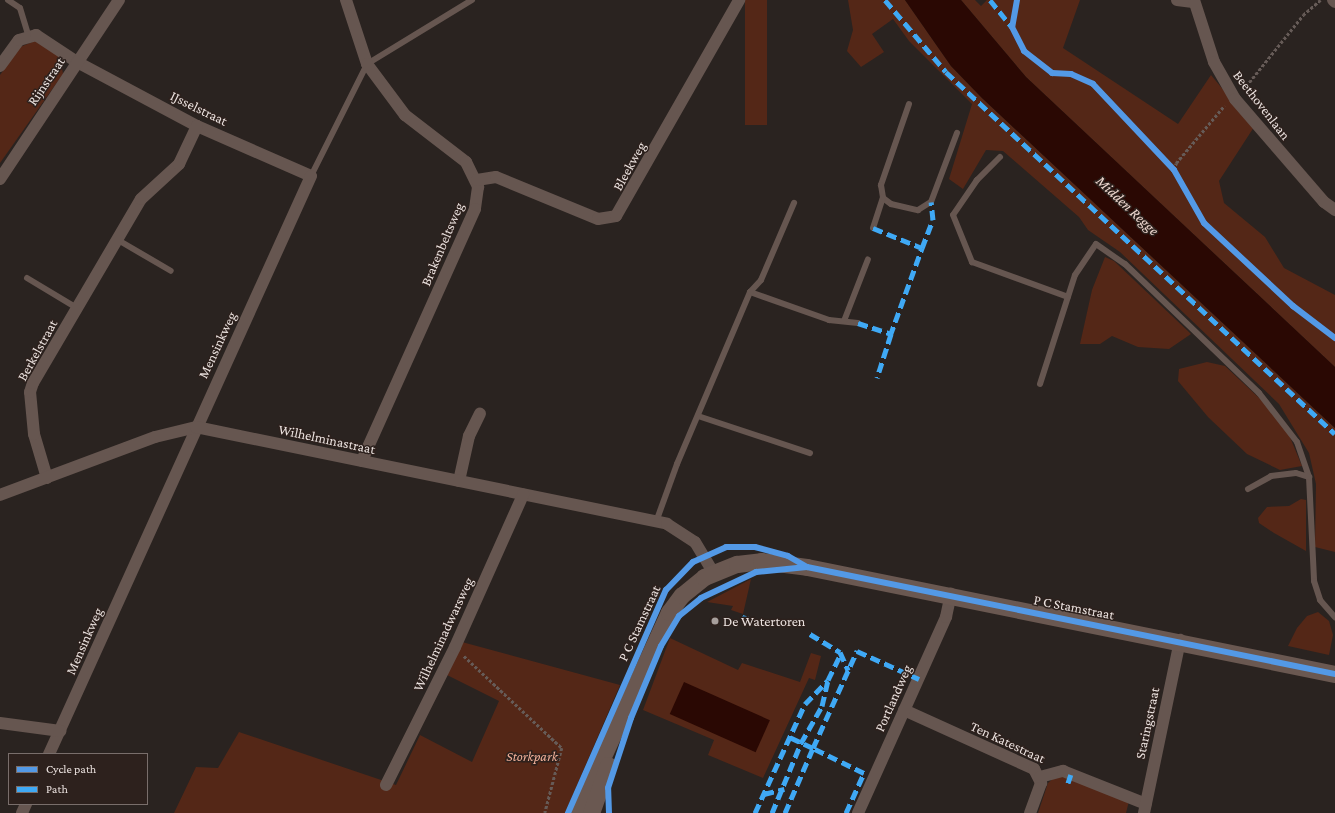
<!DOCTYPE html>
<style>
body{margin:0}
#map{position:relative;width:1335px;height:813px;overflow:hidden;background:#2a2320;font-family:"Crimson Pro",serif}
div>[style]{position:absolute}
.green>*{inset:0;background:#542717;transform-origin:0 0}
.water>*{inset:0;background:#2a0803;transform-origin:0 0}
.path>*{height:2.5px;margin-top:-1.25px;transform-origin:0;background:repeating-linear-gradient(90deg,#665b57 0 3px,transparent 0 5px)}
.lane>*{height:6px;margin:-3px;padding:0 3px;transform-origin:3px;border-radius:3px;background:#665650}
.street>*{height:12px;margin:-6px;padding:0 6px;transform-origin:6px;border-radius:6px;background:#665650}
.secondary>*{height:17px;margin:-8.5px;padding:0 8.5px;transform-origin:8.5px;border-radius:8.5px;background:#6a5851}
.quiet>*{height:5px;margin-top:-2.5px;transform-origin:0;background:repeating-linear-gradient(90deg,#3fa9f5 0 10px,transparent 0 15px)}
.cycleway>*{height:6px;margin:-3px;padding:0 3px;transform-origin:3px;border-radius:3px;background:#5399e6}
.dots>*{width:11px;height:11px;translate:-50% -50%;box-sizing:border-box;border:2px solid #2d211d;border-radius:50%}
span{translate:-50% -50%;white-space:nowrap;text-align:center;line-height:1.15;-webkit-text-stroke:3px #2d211d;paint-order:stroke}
.street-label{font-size:14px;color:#ebe2df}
.poi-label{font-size:14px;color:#ebe2df}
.left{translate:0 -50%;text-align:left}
.park-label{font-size:14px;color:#f1b099;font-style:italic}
.water-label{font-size:15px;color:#f0d9d1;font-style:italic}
.legend{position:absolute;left:8px;top:753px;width:140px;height:52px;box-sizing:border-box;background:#2d211d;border:1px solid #796e6b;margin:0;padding:5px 7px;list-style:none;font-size:12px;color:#ebe2df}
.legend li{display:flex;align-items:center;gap:8px;height:20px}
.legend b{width:20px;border:1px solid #796e6b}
</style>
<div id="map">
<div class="green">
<div style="left:745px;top:0;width:22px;height:125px"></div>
<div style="clip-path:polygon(848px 0,905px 0,951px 66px,982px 98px,1335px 428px,1335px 552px,1315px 547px,1316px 484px,1309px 453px,1279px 404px,1120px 252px,1088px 230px,1079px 217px,1003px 151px,986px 150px,963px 189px,949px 179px,972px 104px,909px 41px,893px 19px,872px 34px,884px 52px,861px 67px,847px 51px,853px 30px)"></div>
<div style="clip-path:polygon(961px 0,975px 0,981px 6px,987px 0,1080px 0,1063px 48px,1178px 124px,1211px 75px,1254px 127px,1219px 181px,1224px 203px,1265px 237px,1284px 268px,1335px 295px,1335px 367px,1026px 77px)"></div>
<div style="clip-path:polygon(35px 41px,60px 56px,63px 74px,0 163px,0 75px,20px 47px)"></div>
<div style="clip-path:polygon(1105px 257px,1114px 261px,1191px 334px,1169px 349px,1138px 347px,1112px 336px,1100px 344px,1080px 344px,1092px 290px)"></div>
<div style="clip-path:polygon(1207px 362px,1225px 366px,1272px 410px,1287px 430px,1302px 466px,1280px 470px,1247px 454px,1208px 417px,1178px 381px,1179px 369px)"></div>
<div style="clip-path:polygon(1301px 499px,1306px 500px,1306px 551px,1274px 533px,1259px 523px,1258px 518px,1267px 507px,1289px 506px)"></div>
<div style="clip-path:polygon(751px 579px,743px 614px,731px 610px,733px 606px,707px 602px)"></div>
<div style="clip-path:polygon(1318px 612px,1329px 621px,1333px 635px,1329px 655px,1288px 646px,1297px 628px,1307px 616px)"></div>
<div style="clip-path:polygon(670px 638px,738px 670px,742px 663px,800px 682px,811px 653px,821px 656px,815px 680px,809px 678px,763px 778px,708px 755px,714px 740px,643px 710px)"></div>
<div style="clip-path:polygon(462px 642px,620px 685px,565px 813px,174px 813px,196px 767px,218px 768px,239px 732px,396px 785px,420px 735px,472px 762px,499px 701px,447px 675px)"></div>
<div style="clip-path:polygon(1057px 775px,1129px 801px,1126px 813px,1038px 813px,1048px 783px)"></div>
</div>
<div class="water">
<div style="clip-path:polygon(905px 0,961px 0,1026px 77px,1335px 367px,1335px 428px,982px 98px,951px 66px)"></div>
<div style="left:684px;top:682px;width:94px;height:35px;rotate:24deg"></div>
</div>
<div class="path">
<div style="left:1017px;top:0;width:27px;rotate:100deg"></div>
<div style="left:1012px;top:27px;width:27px;rotate:63deg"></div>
<div style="left:1024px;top:51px;width:36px;rotate:38deg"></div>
<div style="left:1052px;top:73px;width:19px;rotate:3deg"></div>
<div style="left:1071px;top:74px;width:24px;rotate:24deg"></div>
<div style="left:1093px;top:84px;width:118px;rotate:46.7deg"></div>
<div style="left:1174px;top:170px;width:61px;rotate:60.5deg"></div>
<div style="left:1204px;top:223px;width:122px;rotate:43deg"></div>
<div style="left:1293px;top:306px;width:53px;rotate:37.3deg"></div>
<div style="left:1243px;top:90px;width:96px;rotate:-51.3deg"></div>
<div style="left:1303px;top:15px;width:23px;rotate:-41deg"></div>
<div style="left:1174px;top:170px;width:7px;rotate:-74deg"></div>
<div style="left:1176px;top:163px;width:75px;rotate:-49.9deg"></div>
<div style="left:464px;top:656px;width:134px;rotate:43.2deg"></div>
<div style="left:562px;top:748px;width:67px;rotate:104.7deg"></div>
</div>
<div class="lane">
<div style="left:8px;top:0;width:14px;rotate:34deg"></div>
<div style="left:20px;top:8px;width:28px;rotate:73deg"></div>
<div style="left:909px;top:104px;width:86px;rotate:109.1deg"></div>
<div style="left:881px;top:185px;width:13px;rotate:81deg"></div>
<div style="left:883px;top:198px;width:10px;rotate:37deg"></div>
<div style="left:891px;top:204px;width:28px;rotate:13deg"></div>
<div style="left:918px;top:210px;width:15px;rotate:-32deg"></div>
<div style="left:931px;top:202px;width:74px;rotate:-69.4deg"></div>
<div style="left:1000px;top:157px;width:33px;rotate:135deg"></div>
<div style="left:977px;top:180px;width:42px;rotate:124.4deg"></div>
<div style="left:953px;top:215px;width:51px;rotate:68deg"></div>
<div style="left:972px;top:262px;width:102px;rotate:20deg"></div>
<div style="left:311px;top:176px;width:125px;rotate:-63.4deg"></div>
<div style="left:367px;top:64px;width:123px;rotate:-31.4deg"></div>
<div style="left:873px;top:228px;width:32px;rotate:-72deg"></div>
<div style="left:118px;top:240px;width:61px;rotate:30.3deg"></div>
<div style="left:27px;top:278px;width:58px;rotate:31deg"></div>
<div style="left:750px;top:292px;width:84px;rotate:19.5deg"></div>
<div style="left:829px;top:320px;width:29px;rotate:6deg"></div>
<div style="left:844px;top:321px;width:66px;rotate:-68.8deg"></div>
<div style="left:1040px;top:384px;width:114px;rotate:-72.2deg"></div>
<div style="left:1075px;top:275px;width:37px;rotate:-56deg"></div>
<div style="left:1096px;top:244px;width:35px;rotate:35deg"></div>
<div style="left:1125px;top:264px;width:186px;rotate:43.9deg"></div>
<div style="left:1259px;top:393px;width:62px;rotate:52.2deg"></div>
<div style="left:1297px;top:442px;width:37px;rotate:71deg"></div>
<div style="left:1309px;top:477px;width:104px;rotate:87.2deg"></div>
<div style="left:1314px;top:581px;width:20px;rotate:72deg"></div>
<div style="left:1320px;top:600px;width:23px;rotate:49deg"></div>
<div style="left:698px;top:416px;width:118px;rotate:18.3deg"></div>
<div style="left:1248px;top:489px;width:26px;rotate:-29deg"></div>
<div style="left:1271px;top:476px;width:25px;rotate:-7deg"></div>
<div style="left:1296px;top:473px;width:14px;rotate:17deg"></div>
<div style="left:656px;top:522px;width:62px;rotate:-70.1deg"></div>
<div style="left:677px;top:464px;width:187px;rotate:-67deg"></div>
<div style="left:750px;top:292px;width:16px;rotate:-47deg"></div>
<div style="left:761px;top:280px;width:84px;rotate:-66.8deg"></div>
</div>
<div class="street">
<div style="left:346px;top:0;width:67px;rotate:71.8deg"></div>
<div style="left:367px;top:64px;width:64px;rotate:53.3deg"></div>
<div style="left:405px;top:115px;width:77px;rotate:37.6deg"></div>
<div style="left:466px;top:162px;width:28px;rotate:64deg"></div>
<div style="left:478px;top:187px;width:22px;rotate:98deg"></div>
<div style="left:475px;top:209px;width:276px;rotate:114.2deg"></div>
<div style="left:1177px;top:0;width:16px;rotate:7deg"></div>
<div style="left:1194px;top:0;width:65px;rotate:72.1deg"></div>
<div style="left:1214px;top:62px;width:43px;rotate:60.4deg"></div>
<div style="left:1235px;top:99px;width:136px;rotate:49.2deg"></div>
<div style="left:1324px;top:202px;width:14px;rotate:36deg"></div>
<div style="left:1333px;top:0;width:3px;rotate:45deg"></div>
<div style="left:0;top:66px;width:32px;rotate:-54deg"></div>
<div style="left:19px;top:40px;width:18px;rotate:-16deg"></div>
<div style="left:36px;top:35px;width:49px;rotate:33.4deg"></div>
<div style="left:77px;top:62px;width:136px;rotate:28.1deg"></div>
<div style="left:197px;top:126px;width:124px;rotate:23.7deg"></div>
<div style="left:311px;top:176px;width:635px;rotate:114.38deg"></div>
<div style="left:0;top:179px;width:215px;rotate:-56.4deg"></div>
<div style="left:477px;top:180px;width:19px;rotate:-9deg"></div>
<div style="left:496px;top:177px;width:110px;rotate:22.4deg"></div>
<div style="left:598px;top:219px;width:18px;rotate:-9deg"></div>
<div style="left:616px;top:216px;width:249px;rotate:-60.3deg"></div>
<div style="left:47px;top:478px;width:46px;rotate:-106.5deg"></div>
<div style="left:34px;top:434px;width:42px;rotate:-95.4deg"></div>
<div style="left:30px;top:392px;width:9px;rotate:-72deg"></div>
<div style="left:33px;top:383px;width:213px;rotate:-59.6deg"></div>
<div style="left:141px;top:199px;width:52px;rotate:-42.6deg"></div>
<div style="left:179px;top:164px;width:42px;rotate:-64.7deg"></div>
<div style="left:459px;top:481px;width:46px;rotate:-77.5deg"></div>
<div style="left:469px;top:436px;width:25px;rotate:-64deg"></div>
<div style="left:0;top:495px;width:165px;rotate:-20.5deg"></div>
<div style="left:155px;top:437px;width:42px;rotate:-13.7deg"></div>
<div style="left:196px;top:427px;width:481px;rotate:11.6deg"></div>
<div style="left:667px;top:524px;width:33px;rotate:33deg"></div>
<div style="left:695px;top:542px;width:35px;rotate:59deg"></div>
<div style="left:904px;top:710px;width:143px;rotate:24.4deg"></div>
<div style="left:1034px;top:769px;width:16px;rotate:63deg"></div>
<div style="left:1041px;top:783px;width:32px;rotate:110deg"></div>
<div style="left:0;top:723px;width:61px;rotate:7.6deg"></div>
<div style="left:1040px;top:777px;width:24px;rotate:-15deg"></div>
<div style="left:1063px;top:771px;width:89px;rotate:21.7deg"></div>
<div style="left:386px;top:785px;width:154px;rotate:-63.4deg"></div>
<div style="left:455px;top:647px;width:167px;rotate:-65.9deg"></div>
<div style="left:22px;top:813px;width:10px;rotate:-66deg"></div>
<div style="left:858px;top:813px;width:215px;rotate:-65.8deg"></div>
<div style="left:946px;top:617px;width:24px;rotate:-78deg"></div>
<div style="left:1144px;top:813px;width:177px;rotate:-78.2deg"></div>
</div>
<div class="secondary">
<div style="left:577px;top:813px;width:221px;rotate:-65.4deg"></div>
<div style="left:669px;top:612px;width:21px;rotate:-53deg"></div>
<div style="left:682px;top:595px;width:28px;rotate:-39deg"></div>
<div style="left:704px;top:577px;width:35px;rotate:-22deg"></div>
<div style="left:737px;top:564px;width:24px;rotate:-7deg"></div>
<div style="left:761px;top:561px;width:46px;rotate:7.4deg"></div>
<div style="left:807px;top:567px;width:539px;rotate:11.46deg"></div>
<div style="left:591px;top:813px;width:51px;rotate:-70.5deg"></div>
</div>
<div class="quiet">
<div style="left:885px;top:0;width:94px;rotate:49.7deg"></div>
<div style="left:946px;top:72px;width:531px;rotate:42.94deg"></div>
<div style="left:990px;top:0;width:35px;rotate:51deg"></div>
<div style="left:873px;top:228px;width:53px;rotate:22.2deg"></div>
<div style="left:922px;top:248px;width:30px;rotate:-69deg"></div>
<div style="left:933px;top:220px;width:18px;rotate:-96deg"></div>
<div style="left:858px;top:323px;width:35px;rotate:18deg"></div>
<div style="left:891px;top:334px;width:46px;rotate:107.7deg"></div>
<div style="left:890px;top:336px;width:94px;rotate:-70deg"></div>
<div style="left:742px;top:617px;width:7px;rotate:16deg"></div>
<div style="left:810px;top:634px;width:35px;rotate:31deg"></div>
<div style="left:840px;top:652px;width:20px;rotate:66deg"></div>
<div style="left:1068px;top:783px;width:9px;rotate:-72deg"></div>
<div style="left:764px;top:794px;width:21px;rotate:-14deg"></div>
<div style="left:755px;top:813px;width:120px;rotate:-65.4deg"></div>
<div style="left:805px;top:704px;width:33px;rotate:-46deg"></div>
<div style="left:828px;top:680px;width:30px;rotate:-64deg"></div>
<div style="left:772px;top:813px;width:76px;rotate:-67.5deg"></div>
<div style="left:801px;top:743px;width:43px;rotate:-60.4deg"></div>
<div style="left:822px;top:706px;width:27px;rotate:-77deg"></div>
<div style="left:785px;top:813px;width:71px;rotate:-66.7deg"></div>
<div style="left:813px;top:748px;width:26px;rotate:-155deg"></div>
<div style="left:846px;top:813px;width:44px;rotate:-65.8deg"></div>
<div style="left:864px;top:773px;width:57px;rotate:-153.9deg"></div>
<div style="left:813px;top:748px;width:107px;rotate:-65.6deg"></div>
<div style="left:857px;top:651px;width:68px;rotate:24.3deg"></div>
</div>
<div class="cycleway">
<div style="left:1017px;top:0;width:27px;rotate:100deg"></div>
<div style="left:1012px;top:27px;width:27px;rotate:63deg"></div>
<div style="left:1024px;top:51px;width:36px;rotate:38deg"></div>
<div style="left:1052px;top:73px;width:19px;rotate:3deg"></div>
<div style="left:1071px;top:74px;width:24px;rotate:24deg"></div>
<div style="left:1093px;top:84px;width:118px;rotate:46.7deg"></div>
<div style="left:1174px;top:170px;width:61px;rotate:60.5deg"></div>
<div style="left:1204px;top:223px;width:122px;rotate:43deg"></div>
<div style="left:1293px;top:306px;width:53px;rotate:37.3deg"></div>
<div style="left:568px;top:813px;width:244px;rotate:-66.3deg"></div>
<div style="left:666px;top:590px;width:39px;rotate:-46deg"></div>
<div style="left:693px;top:562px;width:36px;rotate:-24deg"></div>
<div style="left:726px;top:547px;width:29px"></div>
<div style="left:755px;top:547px;width:34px;rotate:15deg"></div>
<div style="left:788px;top:556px;width:22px;rotate:30deg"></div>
<div style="left:807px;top:567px;width:539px;rotate:11.46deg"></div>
<div style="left:609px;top:813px;width:25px;rotate:-92deg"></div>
<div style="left:608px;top:788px;width:74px;rotate:-71.8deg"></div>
<div style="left:631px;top:718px;width:78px;rotate:-67.4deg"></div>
<div style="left:661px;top:646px;width:35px;rotate:-59deg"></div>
<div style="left:679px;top:616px;width:28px;rotate:-39deg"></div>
<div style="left:701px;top:598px;width:61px;rotate:-25.3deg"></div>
<div style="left:756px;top:572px;width:51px;rotate:-5.6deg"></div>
</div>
<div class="dots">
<div style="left:715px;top:621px;background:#a79f9c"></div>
</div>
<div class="street-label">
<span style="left:46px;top:81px;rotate:-56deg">Rijnstraat</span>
<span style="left:1262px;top:105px;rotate:52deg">Beethovenlaan</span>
<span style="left:199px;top:108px;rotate:26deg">IJsselstraat</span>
<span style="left:629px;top:166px;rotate:-61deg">Bleekweg</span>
<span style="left:442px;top:244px;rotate:-67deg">Brakenbeltsweg</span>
<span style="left:217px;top:345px;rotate:-65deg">Mensinkweg</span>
<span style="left:37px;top:350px;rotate:-61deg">Berkelstraat</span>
<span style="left:327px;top:439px;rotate:12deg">Wilhelminastraat</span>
<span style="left:1074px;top:607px;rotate:11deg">P C Stamstraat</span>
<span style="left:639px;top:623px;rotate:-65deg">P C Stamstraat</span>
<span style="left:443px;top:634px;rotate:-65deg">Wilhelminadwarsweg</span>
<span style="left:84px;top:641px;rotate:-66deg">Mensinkweg</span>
<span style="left:893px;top:698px;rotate:-66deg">Portlandweg</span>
<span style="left:1147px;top:723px;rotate:-78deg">Staringstraat</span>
<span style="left:1008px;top:742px;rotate:25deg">Ten Katestraat</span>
</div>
<div class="poi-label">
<span class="left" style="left:723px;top:621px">De Watertoren</span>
</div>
<div class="park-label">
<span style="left:532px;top:756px">Storkpark</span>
</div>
<div class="water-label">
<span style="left:1127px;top:206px;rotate:43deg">Midden Regge</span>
</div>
<ul class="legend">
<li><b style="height:5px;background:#5399e6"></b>Cycle path</li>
<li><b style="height:5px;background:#3fa9f5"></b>Path</li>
</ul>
</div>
